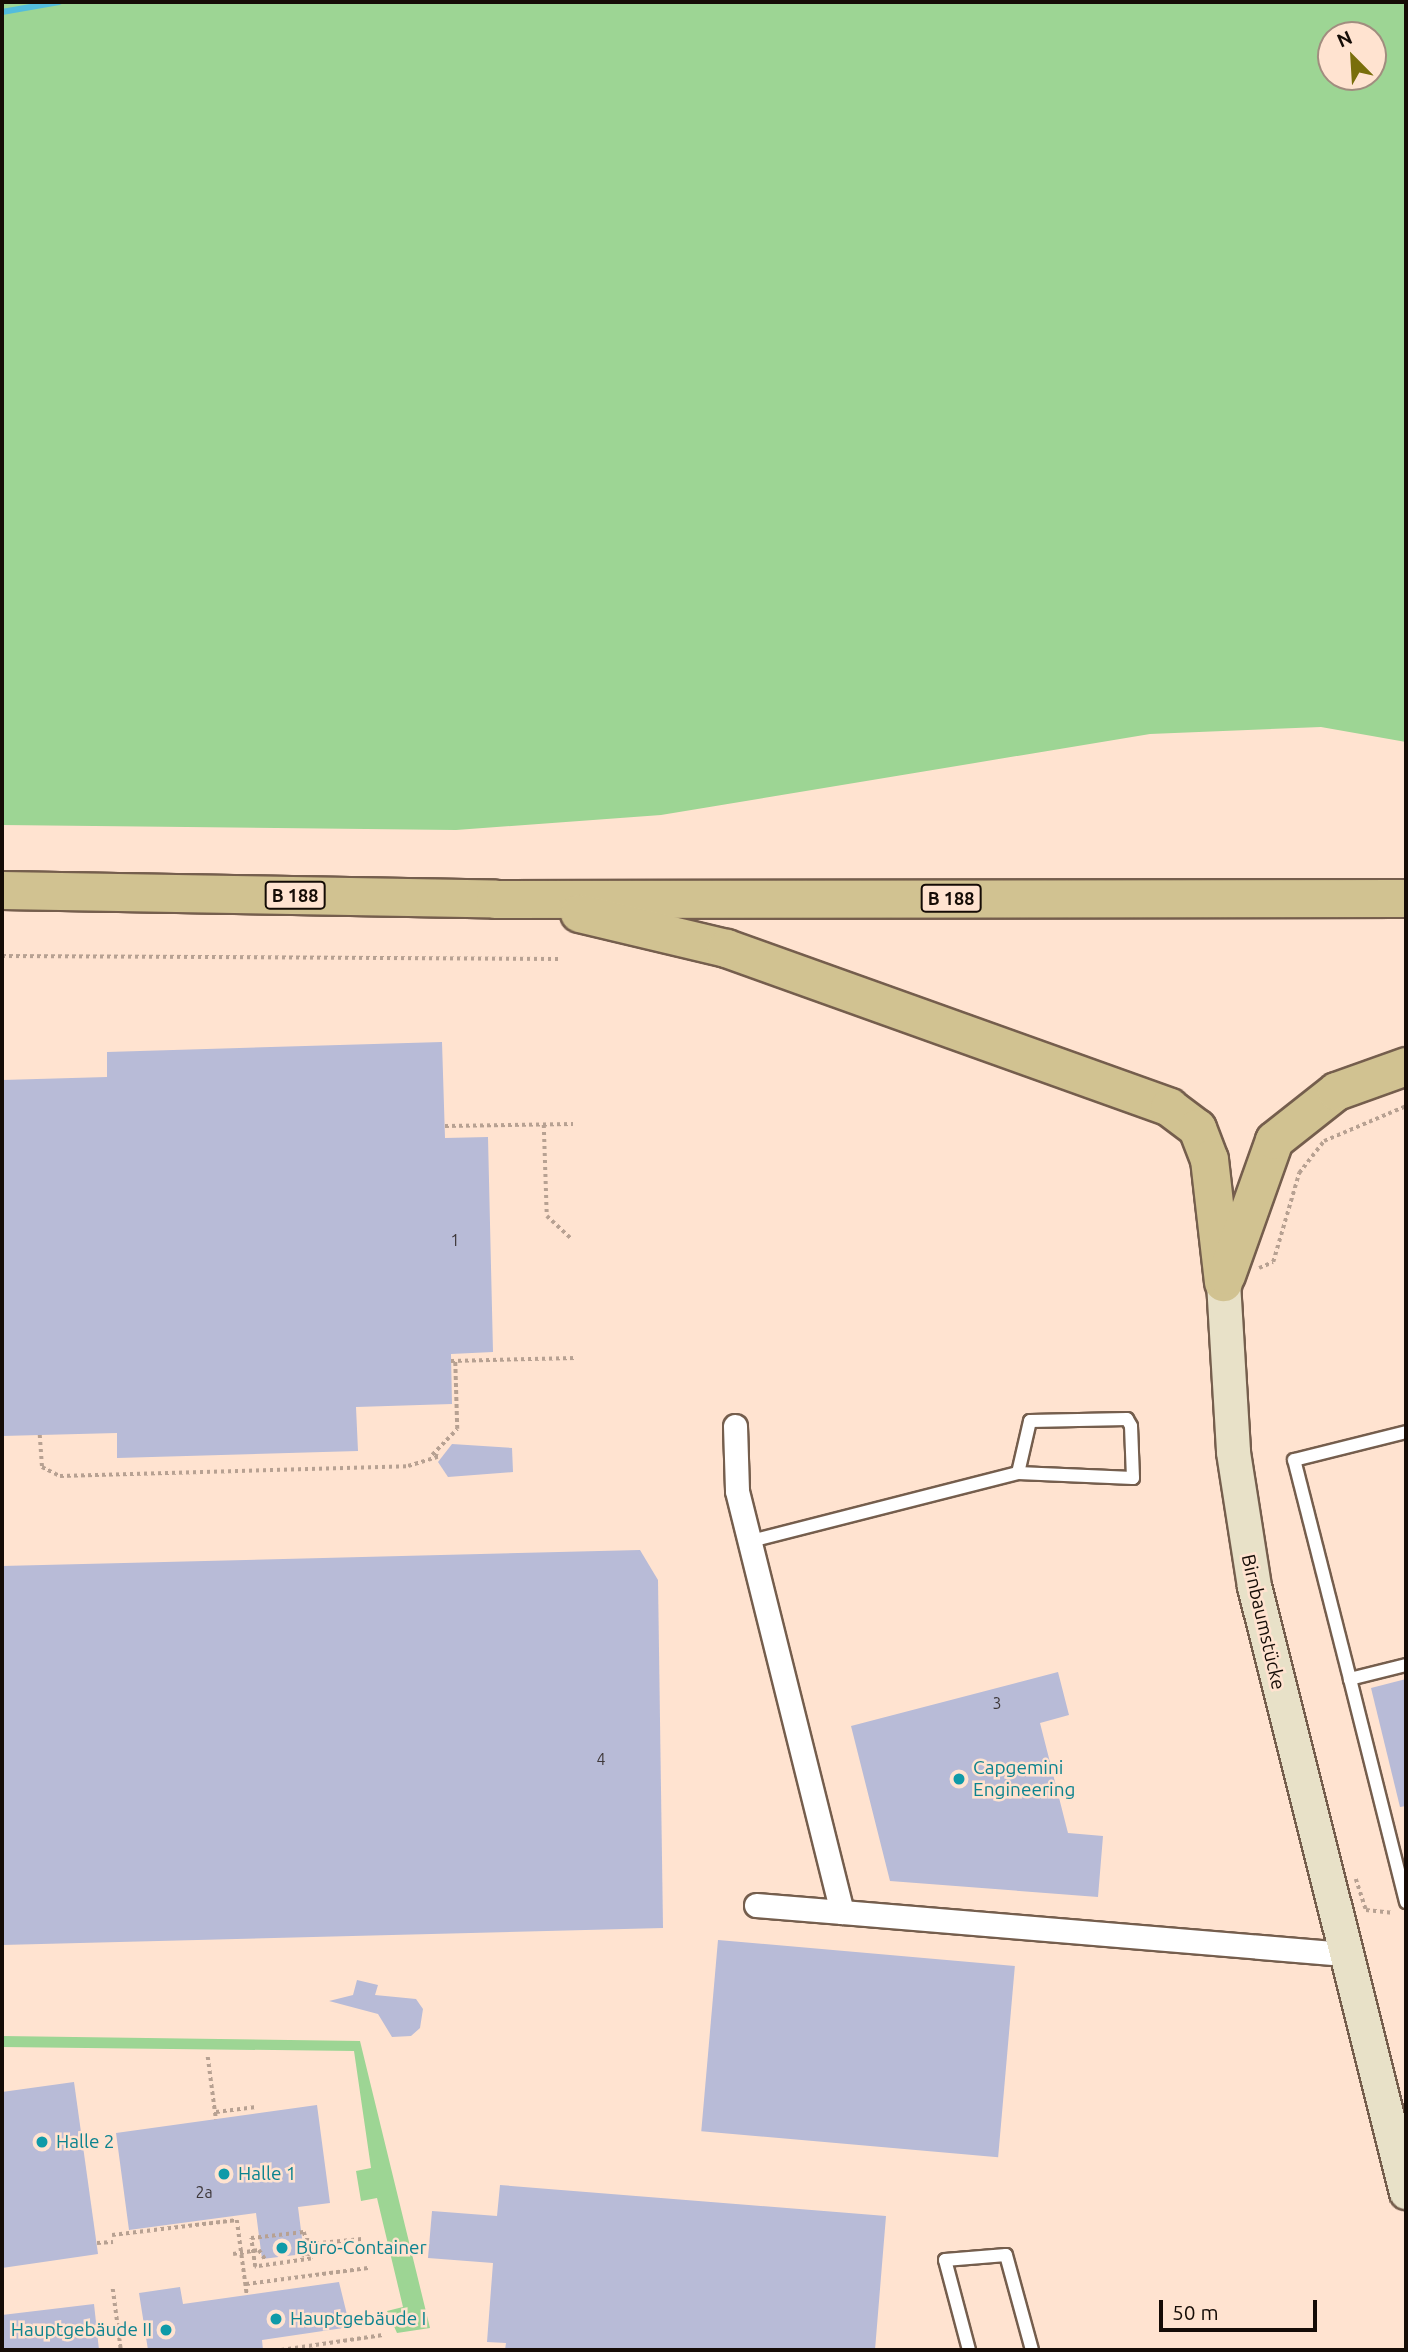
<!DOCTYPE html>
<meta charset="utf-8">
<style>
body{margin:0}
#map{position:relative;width:1408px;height:2352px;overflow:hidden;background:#ffe3d0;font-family:Ubuntu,sans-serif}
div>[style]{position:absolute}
.green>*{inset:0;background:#9dd594}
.stream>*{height:6px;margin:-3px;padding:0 3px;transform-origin:3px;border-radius:3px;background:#53bcdd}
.building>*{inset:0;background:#b8bbd7;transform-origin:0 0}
.path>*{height:3.5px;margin-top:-1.75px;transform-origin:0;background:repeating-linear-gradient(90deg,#b7a192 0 3.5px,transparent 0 7px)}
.roads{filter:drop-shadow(2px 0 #755e4d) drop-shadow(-2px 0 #755e4d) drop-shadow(0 2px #755e4d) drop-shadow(0 -2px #755e4d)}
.lane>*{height:12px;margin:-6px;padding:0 6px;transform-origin:6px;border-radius:6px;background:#fff}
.street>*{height:23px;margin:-11.5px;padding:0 11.5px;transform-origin:11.5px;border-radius:11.5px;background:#fff}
.secondary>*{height:33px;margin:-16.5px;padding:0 16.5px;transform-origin:16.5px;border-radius:16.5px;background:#e8e1c8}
.primary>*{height:37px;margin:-18.5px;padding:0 18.5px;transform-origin:18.5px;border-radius:18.5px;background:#d1c291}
.dots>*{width:19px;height:19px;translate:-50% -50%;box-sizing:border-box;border:4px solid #ffe3d0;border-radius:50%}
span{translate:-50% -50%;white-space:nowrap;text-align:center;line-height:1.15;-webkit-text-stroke:5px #ffe3d0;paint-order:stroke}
.number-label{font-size:16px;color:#3e383a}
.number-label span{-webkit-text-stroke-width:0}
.shield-label span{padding:2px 5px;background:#ffe3d0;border:2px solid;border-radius:5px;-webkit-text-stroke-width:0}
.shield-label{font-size:18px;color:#150c06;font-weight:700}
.street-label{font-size:19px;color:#150c06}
.culture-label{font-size:19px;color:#0d838f}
.left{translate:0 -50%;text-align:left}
.right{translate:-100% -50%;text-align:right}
.frame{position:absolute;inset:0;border:4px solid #150c06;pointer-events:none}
.north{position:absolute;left:1317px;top:21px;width:70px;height:70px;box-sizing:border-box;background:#ffe3d0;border:2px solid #a18d7f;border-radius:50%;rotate:336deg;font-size:19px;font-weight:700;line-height:28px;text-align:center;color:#150c06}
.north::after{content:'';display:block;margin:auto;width:24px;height:32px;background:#796e0b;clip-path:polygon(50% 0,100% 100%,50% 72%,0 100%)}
.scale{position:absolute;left:1159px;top:2300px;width:158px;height:32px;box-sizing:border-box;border:4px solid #150c06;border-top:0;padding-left:9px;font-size:21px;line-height:24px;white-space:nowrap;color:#150c06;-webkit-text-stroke:5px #ffe3d0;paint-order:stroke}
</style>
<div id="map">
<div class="green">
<div style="clip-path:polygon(evenodd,2px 2px,1406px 2px,1406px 742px,1321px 727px,1150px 734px,661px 815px,456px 830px,2px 825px,2px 2px,1331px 35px,1373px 35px,1373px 77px,1331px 77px,1331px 35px)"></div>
<div style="clip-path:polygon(2px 2036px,360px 2041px,430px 2328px,397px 2333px,387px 2311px,403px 2307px,377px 2198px,361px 2201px,356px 2171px,371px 2168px,354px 2051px,2px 2047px)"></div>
</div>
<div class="stream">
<div style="left:2px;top:12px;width:58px;rotate:-10deg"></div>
</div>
<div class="building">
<div style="clip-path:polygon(442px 1042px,445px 1138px,488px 1137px,493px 1352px,451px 1354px,452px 1404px,356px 1407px,358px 1451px,117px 1458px,117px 1433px,2px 1436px,2px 1080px,107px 1077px,107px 1052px)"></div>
<div style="clip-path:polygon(452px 1444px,512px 1448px,513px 1472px,448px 1477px,438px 1462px)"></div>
<div style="clip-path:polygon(640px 1550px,658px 1580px,663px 1928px,2px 1945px,2px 1566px)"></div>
<div style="clip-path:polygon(1058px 1672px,1069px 1715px,1040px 1723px,1068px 1833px,1103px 1836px,1098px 1897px,890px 1881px,851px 1726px)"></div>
<div style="clip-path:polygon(1406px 1679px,1406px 1806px,1400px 1807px,1371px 1688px)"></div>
<div style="left:718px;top:1940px;width:298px;height:192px;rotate:5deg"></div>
<div style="clip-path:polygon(357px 1980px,378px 1985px,375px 1995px,416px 1999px,423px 2009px,420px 2028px,411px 2036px,392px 2037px,378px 2014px,329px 2001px,353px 1995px)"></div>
<div style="clip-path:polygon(74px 2082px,98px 2254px,2px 2268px,2px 2092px)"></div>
<div style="clip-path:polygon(317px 2105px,330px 2203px,298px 2207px,304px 2254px,262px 2259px,256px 2213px,129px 2230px,116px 2133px)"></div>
<div style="clip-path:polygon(500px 2185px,886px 2216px,875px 2350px,505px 2350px,506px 2343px,487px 2342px,493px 2263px,428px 2258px,432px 2211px,497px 2216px)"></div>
<div style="clip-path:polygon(339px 2282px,350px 2327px,262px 2340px,263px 2350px,148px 2350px,139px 2293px,180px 2287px,183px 2304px)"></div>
<div style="clip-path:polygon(94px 2304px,99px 2350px,2px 2350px,2px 2315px)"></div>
</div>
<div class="path">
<div style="left:2px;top:956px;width:557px;rotate:0.31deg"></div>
<div style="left:544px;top:1125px;width:91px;rotate:88.1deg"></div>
<div style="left:547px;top:1216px;width:34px;rotate:43deg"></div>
<div style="left:445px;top:1126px;width:128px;rotate:-0.9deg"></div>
<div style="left:1259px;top:1268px;width:15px;rotate:-23deg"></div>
<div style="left:1273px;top:1262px;width:93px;rotate:-73.7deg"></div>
<div style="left:1299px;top:1173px;width:41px;rotate:-52deg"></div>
<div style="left:1324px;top:1141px;width:89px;rotate:-23.1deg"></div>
<div style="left:451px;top:1361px;width:125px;rotate:-1.4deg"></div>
<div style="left:40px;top:1435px;width:32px;rotate:86deg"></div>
<div style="left:42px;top:1467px;width:20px;rotate:27deg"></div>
<div style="left:60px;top:1476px;width:348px;rotate:-1.6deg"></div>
<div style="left:408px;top:1466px;width:31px;rotate:-17deg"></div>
<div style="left:438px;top:1457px;width:6px;rotate:-162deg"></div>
<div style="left:432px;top:1455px;width:36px;rotate:-46deg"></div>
<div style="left:457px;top:1429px;width:68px;rotate:-91.7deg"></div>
<div style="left:1356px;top:1879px;width:33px;rotate:72deg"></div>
<div style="left:1366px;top:1910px;width:28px;rotate:6deg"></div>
<div style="left:208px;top:2057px;width:63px;rotate:82.6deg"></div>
<div style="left:216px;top:2112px;width:41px;rotate:-7deg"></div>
<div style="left:304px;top:2232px;width:28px;rotate:75deg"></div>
<div style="left:311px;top:2259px;width:57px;rotate:171.9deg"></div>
<div style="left:255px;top:2267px;width:29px;rotate:-98deg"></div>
<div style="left:251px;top:2238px;width:53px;rotate:-6.5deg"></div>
<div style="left:112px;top:2235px;width:126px;rotate:-6.8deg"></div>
<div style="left:237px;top:2220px;width:76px;rotate:82.4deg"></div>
<div style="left:97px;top:2243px;width:16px;rotate:-4deg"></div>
<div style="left:309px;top:2244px;width:53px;rotate:-5.4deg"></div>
<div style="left:233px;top:2254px;width:26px;rotate:-9deg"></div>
<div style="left:259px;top:2250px;width:11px;rotate:56deg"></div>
<div style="left:301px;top:2254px;width:5px;rotate:22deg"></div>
<div style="left:306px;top:2256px;width:18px;rotate:-87deg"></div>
<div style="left:246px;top:2284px;width:123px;rotate:-7.5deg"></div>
<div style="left:113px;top:2289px;width:62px;rotate:82.5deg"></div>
<div style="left:281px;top:2350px;width:103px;rotate:-8.4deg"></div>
</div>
<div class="roads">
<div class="lane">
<div style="left:751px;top:1541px;width:276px;rotate:-14.3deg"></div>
<div style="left:1018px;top:1473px;width:115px;rotate:2.5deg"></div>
<div style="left:1133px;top:1478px;width:52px;rotate:-92.2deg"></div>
<div style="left:1131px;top:1426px;width:8px;rotate:-120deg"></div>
<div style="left:1127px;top:1419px;width:97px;rotate:178.8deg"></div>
<div style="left:1030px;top:1421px;width:53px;rotate:103deg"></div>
<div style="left:1406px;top:1665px;width:58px;rotate:166deg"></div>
<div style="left:1350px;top:1679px;width:230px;rotate:75.9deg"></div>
<div style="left:1350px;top:1679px;width:226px;rotate:-104.3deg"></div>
<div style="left:1294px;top:1460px;width:115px;rotate:-14deg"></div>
<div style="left:969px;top:2350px;width:93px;rotate:-104.9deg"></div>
<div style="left:945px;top:2260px;width:61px;rotate:-4.7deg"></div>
<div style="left:1006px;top:2255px;width:98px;rotate:74.7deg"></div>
</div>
<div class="street">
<div style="left:735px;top:1426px;width:65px;rotate:88.2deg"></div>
<div style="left:737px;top:1491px;width:434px;rotate:76deg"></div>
<div style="left:842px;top:1912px;width:504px;rotate:4.78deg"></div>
<div style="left:756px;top:1905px;width:86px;rotate:4.7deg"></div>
</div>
<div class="secondary">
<div style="left:1223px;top:1282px;width:170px;rotate:86.6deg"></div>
<div style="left:1233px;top:1452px;width:136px;rotate:81.1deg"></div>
<div style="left:1254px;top:1586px;width:625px;rotate:75.92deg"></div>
</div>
<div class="primary">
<div style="left:2px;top:890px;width:493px;rotate:1deg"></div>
<div style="left:495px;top:899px;width:911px;rotate:-0.06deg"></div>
<div style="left:579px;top:913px;width:151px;rotate:13.4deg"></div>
<div style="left:726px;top:948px;width:471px;rotate:19.7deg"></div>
<div style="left:1169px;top:1107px;width:35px;rotate:37deg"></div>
<div style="left:1197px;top:1128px;width:33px;rotate:69deg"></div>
<div style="left:1209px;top:1159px;width:124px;rotate:83.5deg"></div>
<div style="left:1226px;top:1275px;width:143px;rotate:-70.4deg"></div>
<div style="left:1274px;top:1140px;width:79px;rotate:-38.3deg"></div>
<div style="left:1336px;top:1091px;width:74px;rotate:-19.7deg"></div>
</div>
</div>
<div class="dots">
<div style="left:959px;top:1779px;background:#0f9aa8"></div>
<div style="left:42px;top:2142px;background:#0f9aa8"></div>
<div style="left:224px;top:2174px;background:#0f9aa8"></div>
<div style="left:282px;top:2248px;background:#0f9aa8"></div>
<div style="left:276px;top:2319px;background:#0f9aa8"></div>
<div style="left:166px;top:2330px;background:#0f9aa8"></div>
</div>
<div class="number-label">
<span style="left:455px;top:1240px">1</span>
<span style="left:997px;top:1703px">3</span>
<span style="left:601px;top:1759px">4</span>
<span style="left:204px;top:2192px">2a</span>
</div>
<div class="shield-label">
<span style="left:295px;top:895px">B 188</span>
<span style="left:951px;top:898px">B 188</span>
</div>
<div class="street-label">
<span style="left:1263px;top:1622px;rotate:77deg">Birnbaumstücke</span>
</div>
<div class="culture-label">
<span class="left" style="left:973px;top:1779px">Capgemini<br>Engineering</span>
<span class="left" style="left:56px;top:2142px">Halle 2</span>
<span class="left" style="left:238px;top:2174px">Halle 1</span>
<span class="left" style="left:296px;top:2248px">Büro-Container</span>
<span class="left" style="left:290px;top:2319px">Hauptgebäude I</span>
<span class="right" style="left:152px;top:2330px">Hauptgebäude II</span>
</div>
<div class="frame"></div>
<div class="north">N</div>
<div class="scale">50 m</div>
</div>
